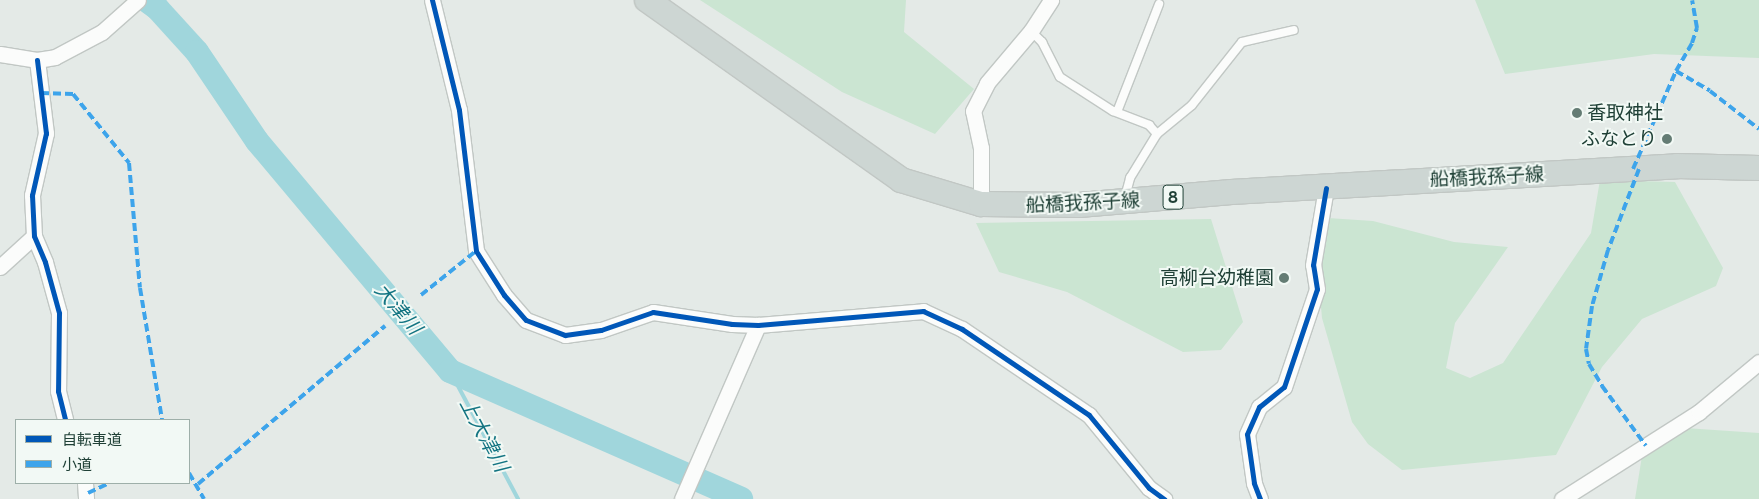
<!DOCTYPE html>
<meta charset="utf-8">
<style>
body{margin:0}
#map{position:relative;width:1759px;height:499px;overflow:hidden;background:#e4eae7;font-family:Cabin,"Noto Sans JP",sans-serif}
div>[style]{position:absolute}
.green>*{inset:0;background:#cbe5d2}
.stream>*{height:4px;margin:-2px;padding:0 2px;transform-origin:2px;border-radius:2px;background:#a0d6dc}
.river>*{height:24px;margin:-12px;padding:0 12px;transform-origin:12px;border-radius:12px;background:#a0d6dc}
.roads{filter:drop-shadow(1px 0 #c1c7c4) drop-shadow(-1px 0 #c1c7c4) drop-shadow(0 1px #c1c7c4) drop-shadow(0 -1px #c1c7c4)}
.service>*{height:8px;margin:-4px;padding:0 4px;transform-origin:4px;border-radius:4px;background:#fbfcfb}
.minor>*{height:15px;margin:-7.5px;padding:0 7.5px;transform-origin:7.5px;border-radius:7.5px;background:#fbfcfb}
.primary>*{height:24px;margin:-12px;padding:0 12px;transform-origin:12px;border-radius:12px;background:#cdd6d3}
.quiet>*{height:4px;margin-top:-2px;transform-origin:0;background:repeating-linear-gradient(90deg,#3da4eb 0 8px,transparent 0 12px)}
.cycleway>*{height:5px;margin:-2.5px;padding:0 2.5px;transform-origin:2.5px;border-radius:2.5px;background:#0057b8}
.dots>*{width:14px;height:14px;translate:-50% -50%;box-sizing:border-box;border:2px solid #f2f9f5;border-radius:50%}
span{translate:-50% -50%;white-space:nowrap;text-align:center;line-height:1.15;-webkit-text-stroke:4px #f2f9f5;paint-order:stroke}
.shield-label span{padding:1px 4px;background:#f2f9f5;border:1px solid;border-radius:4px;-webkit-text-stroke-width:0}
.shield-label{font-size:18px;color:#1f4036;font-weight:700}
.poi-label{font-size:19px;color:#1f4036}
.left{translate:0 -50%;text-align:left}
.right{translate:-100% -50%;text-align:right}
.street-label{font-size:19px;color:#1f4036}
.water-label{font-size:20px;color:#137482;font-style:italic}
.legend{position:absolute;left:15px;top:419px;width:175px;height:65px;box-sizing:border-box;background:#f2f9f5;border:1px solid #9eafa9;margin:0;padding:6px 9px;list-style:none;font-size:15px;color:#1f4036}
.legend li{display:flex;align-items:center;gap:10px;height:25px}
.legend b{width:25px;border:1px solid #9eafa9}
</style>
<div id="map">
<div class="green">
<div style="clip-path:polygon(700px 0,906px 0,904px 32px,974px 89px,935px 134px,842px 92px)"></div>
<div style="clip-path:polygon(1475px 0,1759px 0,1759px 58px,1654px 54px,1505px 74px)"></div>
<div style="clip-path:polygon(1600px 180px,1675px 182px,1723px 268px,1716px 286px,1642px 319px,1602px 367px,1556px 455px,1402px 470px,1368px 444px,1352px 422px,1322px 318px,1317px 264px,1328px 218px,1373px 221px,1454px 242px,1508px 247px,1455px 323px,1446px 368px,1470px 378px,1503px 363px,1591px 233px)"></div>
<div style="clip-path:polygon(1211px 219px,1243px 322px,1221px 350px,1183px 352px,1067px 292px,999px 272px,976px 223px)"></div>
<div style="clip-path:polygon(1685px 428px,1759px 433px,1759px 499px,1635px 499px,1642px 456px)"></div>
</div>
<div class="stream">
<div style="left:450px;top:371px;width:145px;rotate:62deg"></div>
</div>
<div class="river">
<div style="left:146px;top:0;width:14px;rotate:36deg"></div>
<div style="left:157px;top:8px;width:59px;rotate:47.7deg"></div>
<div style="left:197px;top:52px;width:107px;rotate:56deg"></div>
<div style="left:257px;top:141px;width:300px;rotate:50deg"></div>
<div style="left:450px;top:371px;width:318px;rotate:23.7deg"></div>
</div>
<div class="roads">
<div class="service">
<div style="left:1031px;top:31px;width:16px;rotate:45deg"></div>
<div style="left:1042px;top:42px;width:39px;rotate:63deg"></div>
<div style="left:1060px;top:77px;width:63px;rotate:32.7deg"></div>
<div style="left:1113px;top:111px;width:39px;rotate:21deg"></div>
<div style="left:1149px;top:125px;width:12px;rotate:48deg"></div>
<div style="left:1117px;top:112px;width:116px;rotate:-68.7deg"></div>
<div style="left:1125px;top:197px;width:20px;rotate:-75deg"></div>
<div style="left:1130px;top:178px;width:52px;rotate:-58.5deg"></div>
<div style="left:1157px;top:134px;width:45px;rotate:-39.6deg"></div>
<div style="left:1192px;top:105px;width:80px;rotate:-51.6deg"></div>
<div style="left:1242px;top:42px;width:53px;rotate:-13deg"></div>
</div>
<div class="minor">
<div style="left:432px;top:0;width:113px;rotate:76.2deg"></div>
<div style="left:459px;top:110px;width:142px;rotate:83.1deg"></div>
<div style="left:476px;top:251px;width:52px;rotate:57.5deg"></div>
<div style="left:504px;top:295px;width:33px;rotate:49deg"></div>
<div style="left:526px;top:320px;width:42px;rotate:21deg"></div>
<div style="left:565px;top:335px;width:36px;rotate:-8deg"></div>
<div style="left:601px;top:330px;width:55px;rotate:-19.1deg"></div>
<div style="left:653px;top:312px;width:80px;rotate:8.6deg"></div>
<div style="left:732px;top:324px;width:26px;rotate:2deg"></div>
<div style="left:758px;top:325px;width:166px;rotate:-4.8deg"></div>
<div style="left:923px;top:311px;width:43px;rotate:24.8deg"></div>
<div style="left:962px;top:329px;width:153px;rotate:34.1deg"></div>
<div style="left:1089px;top:415px;width:94px;rotate:50.6deg"></div>
<div style="left:1149px;top:488px;width:19px;rotate:36deg"></div>
<div style="left:0;top:54px;width:37px;rotate:9deg"></div>
<div style="left:37px;top:60px;width:18px;rotate:-9deg"></div>
<div style="left:55px;top:57px;width:53px;rotate:-28deg"></div>
<div style="left:102px;top:32px;width:48px;rotate:-41.6deg"></div>
<div style="left:37px;top:60px;width:74px;rotate:83deg"></div>
<div style="left:46px;top:133px;width:64px;rotate:102.7deg"></div>
<div style="left:32px;top:195px;width:41px;rotate:87.2deg"></div>
<div style="left:34px;top:236px;width:28px;rotate:67deg"></div>
<div style="left:45px;top:262px;width:53px;rotate:74.6deg"></div>
<div style="left:59px;top:313px;width:78px;rotate:90.7deg"></div>
<div style="left:58px;top:391px;width:30px;rotate:76deg"></div>
<div style="left:981px;top:204px;width:56px;rotate:-90deg"></div>
<div style="left:981px;top:148px;width:38px;rotate:-102deg"></div>
<div style="left:973px;top:111px;width:31px;rotate:-63deg"></div>
<div style="left:987px;top:83px;width:68px;rotate:-49.8deg"></div>
<div style="left:1031px;top:31px;width:37px;rotate:-57deg"></div>
<div style="left:0;top:267px;width:46px;rotate:-42.4deg"></div>
<div style="left:85px;top:483px;width:16px;rotate:86deg"></div>
<div style="left:682px;top:499px;width:190px;rotate:-66.4deg"></div>
<div style="left:1260px;top:499px;width:17px;rotate:-111deg"></div>
<div style="left:1254px;top:483px;width:49px;rotate:-98.1deg"></div>
<div style="left:1247px;top:434px;width:30px;rotate:-66deg"></div>
<div style="left:1259px;top:407px;width:32px;rotate:-39deg"></div>
<div style="left:1284px;top:387px;width:103px;rotate:-71.4deg"></div>
<div style="left:1317px;top:289px;width:24px;rotate:-99deg"></div>
<div style="left:1313px;top:265px;width:78px;rotate:-80.4deg"></div>
<div style="left:1562px;top:499px;width:162px;rotate:-32.4deg"></div>
<div style="left:1699px;top:412px;width:78px;rotate:-39.8deg"></div>
</div>
<div class="primary">
<div style="left:647px;top:0;width:311px;rotate:35.3deg"></div>
<div style="left:901px;top:180px;width:84px;rotate:16.7deg"></div>
<div style="left:981px;top:204px;width:98px;rotate:0.6deg"></div>
<div style="left:1079px;top:205px;width:153px;rotate:-4.9deg"></div>
<div style="left:1231px;top:192px;width:447px;rotate:-3.3deg"></div>
<div style="left:1677px;top:166px;width:82px;rotate:1.4deg"></div>
</div>
</div>
<div class="quiet">
<div style="left:1676px;top:71px;width:39px;rotate:30deg"></div>
<div style="left:1710px;top:91px;width:62px;rotate:37.8deg"></div>
<div style="left:41px;top:93px;width:32px;rotate:2deg"></div>
<div style="left:73px;top:94px;width:89px;rotate:50.9deg"></div>
<div style="left:129px;top:163px;width:125px;rotate:85deg"></div>
<div style="left:140px;top:288px;width:134px;rotate:80.5deg"></div>
<div style="left:1633px;top:169px;width:107px;rotate:-66.3deg"></div>
<div style="left:1676px;top:71px;width:32px;rotate:-60deg"></div>
<div style="left:1692px;top:43px;width:16px;rotate:-72deg"></div>
<div style="left:1697px;top:28px;width:28px;rotate:-100deg"></div>
<div style="left:1639px;top:169px;width:87px;rotate:110.9deg"></div>
<div style="left:1608px;top:250px;width:58px;rotate:105.9deg"></div>
<div style="left:1592px;top:306px;width:43px;rotate:97.9deg"></div>
<div style="left:1586px;top:349px;width:15px;rotate:79deg"></div>
<div style="left:1589px;top:364px;width:26px;rotate:59deg"></div>
<div style="left:1602px;top:386px;width:74px;rotate:53.7deg"></div>
<div style="left:421px;top:295px;width:70px;rotate:-38.7deg"></div>
<div style="left:189px;top:473px;width:30px;rotate:60deg"></div>
<div style="left:198px;top:484px;width:245px;rotate:-40.2deg"></div>
<div style="left:88px;top:493px;width:23px;rotate:-25deg"></div>
</div>
<div class="cycleway">
<div style="left:432px;top:0;width:113px;rotate:76.2deg"></div>
<div style="left:459px;top:110px;width:142px;rotate:83.1deg"></div>
<div style="left:476px;top:251px;width:52px;rotate:57.5deg"></div>
<div style="left:504px;top:295px;width:33px;rotate:49deg"></div>
<div style="left:526px;top:320px;width:42px;rotate:21deg"></div>
<div style="left:565px;top:335px;width:36px;rotate:-8deg"></div>
<div style="left:601px;top:330px;width:55px;rotate:-19.1deg"></div>
<div style="left:653px;top:312px;width:80px;rotate:8.6deg"></div>
<div style="left:732px;top:324px;width:26px;rotate:2deg"></div>
<div style="left:758px;top:325px;width:166px;rotate:-4.8deg"></div>
<div style="left:923px;top:311px;width:43px;rotate:24.8deg"></div>
<div style="left:962px;top:329px;width:153px;rotate:34.1deg"></div>
<div style="left:1089px;top:415px;width:94px;rotate:50.6deg"></div>
<div style="left:1149px;top:488px;width:19px;rotate:36deg"></div>
<div style="left:37px;top:60px;width:74px;rotate:83deg"></div>
<div style="left:46px;top:133px;width:64px;rotate:102.7deg"></div>
<div style="left:32px;top:195px;width:41px;rotate:87.2deg"></div>
<div style="left:34px;top:236px;width:28px;rotate:67deg"></div>
<div style="left:45px;top:262px;width:53px;rotate:74.6deg"></div>
<div style="left:59px;top:313px;width:78px;rotate:90.7deg"></div>
<div style="left:58px;top:391px;width:30px;rotate:76deg"></div>
<div style="left:1260px;top:499px;width:17px;rotate:-111deg"></div>
<div style="left:1254px;top:483px;width:49px;rotate:-98.1deg"></div>
<div style="left:1247px;top:434px;width:30px;rotate:-66deg"></div>
<div style="left:1259px;top:407px;width:32px;rotate:-39deg"></div>
<div style="left:1284px;top:387px;width:103px;rotate:-71.4deg"></div>
<div style="left:1317px;top:289px;width:24px;rotate:-99deg"></div>
<div style="left:1313px;top:265px;width:78px;rotate:-80.4deg"></div>
</div>
<div class="dots">
<div style="left:1577px;top:113px;background:#647c74"></div>
<div style="left:1667px;top:139px;background:#647c74"></div>
<div style="left:1284px;top:278px;background:#647c74"></div>
</div>
<div class="shield-label">
<span style="left:1173px;top:197px">8</span>
</div>
<div class="poi-label">
<span class="left" style="left:1587px;top:113px">香取神社</span>
<span class="right" style="left:1657px;top:139px">ふなとり</span>
<span class="right" style="left:1274px;top:278px">高柳台幼稚園</span>
</div>
<div class="street-label">
<span style="left:1487px;top:177px;rotate:-3deg">船橋我孫子線</span>
<span style="left:1083px;top:203px;rotate:-3deg">船橋我孫子線</span>
</div>
<div class="water-label">
<span style="left:398px;top:309px;rotate:50deg">大津川</span>
<span style="left:484px;top:435px;rotate:62deg">上大津川</span>
</div>
<ul class="legend">
<li><b style="height:6px;background:#0057b8"></b>自転車道</li>
<li><b style="height:6px;background:#3da4eb"></b>小道</li>
</ul>
</div>
